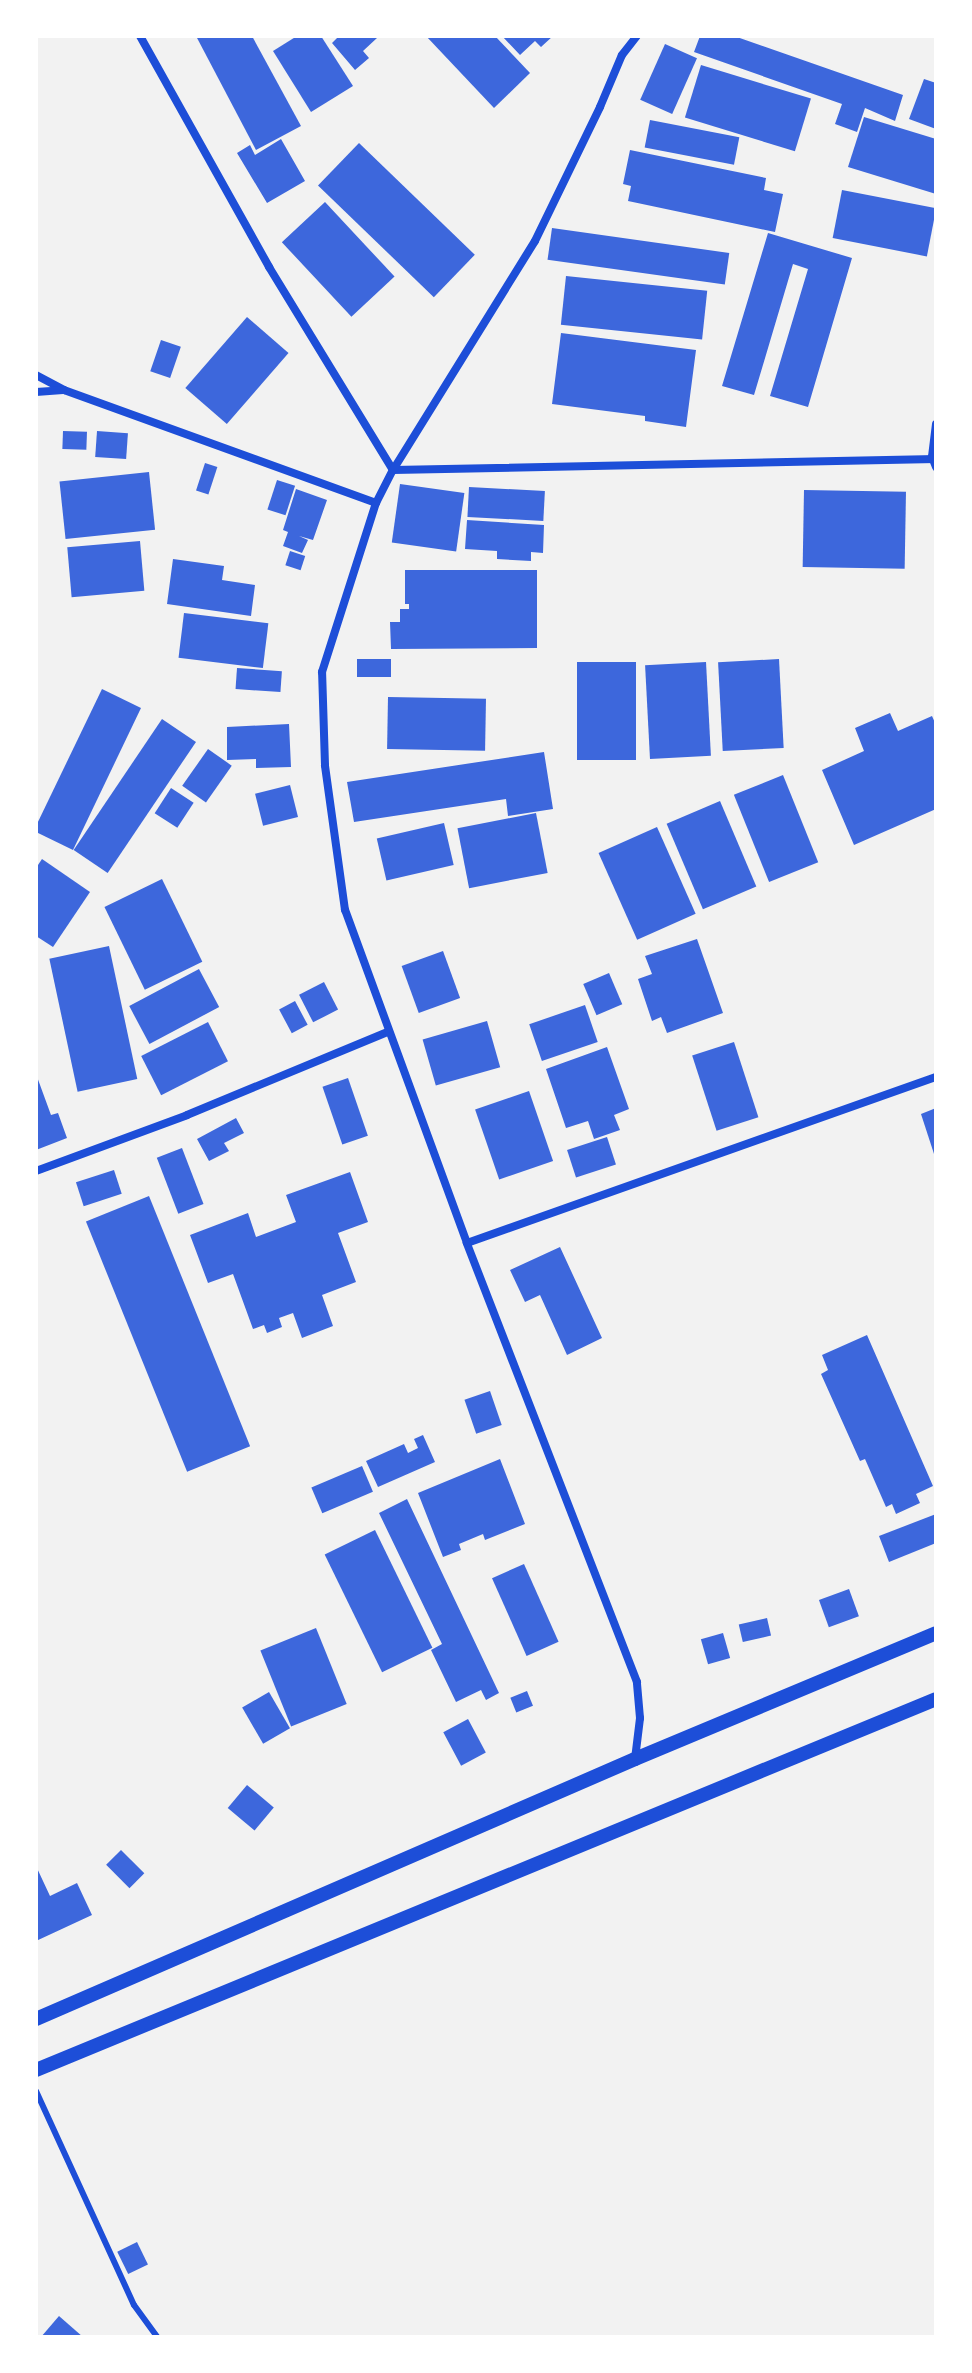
<!DOCTYPE html>
<style>
body{margin:0}
#map{position:relative;width:972px;height:2373px;overflow:hidden;background:#f2f2f2;font-family:"Alegreya Sans",sans-serif}
div>[style]{position:absolute}
.building>*{inset:0;background:#3d67dc;transform-origin:0 0}
.service>*{height:6px;margin:-3px;padding:0 3px;transform-origin:3px;border-radius:3px;background:#1d4ed8}
.minor>*{height:8px;margin:-4px;padding:0 4px;transform-origin:4px;border-radius:4px;background:#1d4ed8}
.tertiary>*{height:14px;margin:-7px;padding:0 7px;transform-origin:7px;border-radius:7px;background:#1d4ed8}
span{translate:-50% -50%;white-space:nowrap;text-align:center;line-height:1.15;-webkit-text-stroke:6px #fff;paint-order:stroke}
.frame{position:absolute;inset:0;border:38px solid #fff;pointer-events:none}
</style>
<div id="map">
<div class="building">
<div style="clip-path:polygon(196px 36px,252px 36px,301px 126px,256px 150px)"></div>
<div style="clip-path:polygon(297px 36px,321px 36px,353px 86px,311px 112px,273px 51px)"></div>
<div style="clip-path:polygon(339px 36px,377px 38px,363px 51px,369px 58px,355px 70px,332px 43px)"></div>
<div style="clip-path:polygon(426px 36px,495px 36px,530px 73px,494px 108px)"></div>
<div style="clip-path:polygon(502px 36px,553px 36px,541px 47px,535px 41px,520px 55px)"></div>
<div style="clip-path:polygon(700px 36px,734px 36px,903px 95px,895px 121px,865px 108px,857px 132px,835px 124px,842px 104px,694px 52px)"></div>
<div style="left:665px;top:44px;width:35px;height:61px;rotate:24deg"></div>
<div style="left:701px;top:65px;width:115px;height:55px;rotate:17deg"></div>
<div style="clip-path:polygon(924px 79px,936px 83px,936px 129px,909px 119px)"></div>
<div style="clip-path:polygon(864px 117px,936px 139px,936px 194px,848px 167px)"></div>
<div style="left:650px;top:120px;width:91px;height:28px;rotate:11deg"></div>
<div style="clip-path:polygon(281px 139px,305px 181px,267px 203px,237px 153px,250px 145px,255px 155px)"></div>
<div style="left:359px;top:143px;width:161px;height:59px;rotate:44deg"></div>
<div style="clip-path:polygon(630px 150px,766px 178px,764px 190px,783px 194px,775px 232px,628px 201px,631px 186px,623px 184px)"></div>
<div style="left:842px;top:190px;width:96px;height:49px;rotate:11deg"></div>
<div style="left:325px;top:202px;width:102px;height:59px;rotate:47deg"></div>
<div style="left:552px;top:228px;width:179px;height:32px;rotate:8deg"></div>
<div style="clip-path:polygon(768px 233px,852px 258px,808px 407px,770px 396px,808px 269px,793px 264px,754px 395px,722px 386px)"></div>
<div style="left:566px;top:276px;width:142px;height:49px;rotate:6deg"></div>
<div style="left:247px;top:317px;width:55px;height:94px;rotate:41deg"></div>
<div style="clip-path:polygon(561px 333px,696px 350px,686px 427px,645px 421px,645px 416px,552px 404px)"></div>
<div style="left:161px;top:340px;width:21px;height:33px;rotate:19deg"></div>
<div style="left:63px;top:431px;width:24px;height:18px;rotate:2deg"></div>
<div style="left:97px;top:431px;width:31px;height:26px;rotate:4deg"></div>
<div style="left:205px;top:463px;width:13px;height:29px;rotate:18deg"></div>
<div style="left:149px;top:472px;width:58px;height:90px;rotate:84deg"></div>
<div style="left:277px;top:480px;width:19px;height:31px;rotate:18deg"></div>
<div style="left:400px;top:484px;width:65px;height:59px;rotate:8deg"></div>
<div style="left:469px;top:487px;width:76px;height:30px;rotate:3deg"></div>
<div style="clip-path:polygon(296px 489px,327px 500px,313px 540px,299px 536px,308px 540px,302px 553px,283px 546px,288px 532px,283px 530px)"></div>
<div style="left:804px;top:490px;width:102px;height:77px;rotate:1deg"></div>
<div style="clip-path:polygon(467px 520px,544px 525px,543px 553px,531px 552px,531px 561px,497px 559px,497px 551px,465px 549px)"></div>
<div style="left:140px;top:541px;width:50px;height:73px;rotate:85deg"></div>
<div style="left:290px;top:551px;width:16px;height:15px;rotate:18deg"></div>
<div style="clip-path:polygon(173px 559px,224px 566px,222px 580px,255px 585px,251px 616px,167px 604px)"></div>
<div style="clip-path:polygon(405px 570px,537px 570px,537px 648px,391px 649px,390px 622px,400px 622px,400px 609px,409px 609px,409px 604px,405px 604px)"></div>
<div style="left:184px;top:613px;width:85px;height:45px;rotate:7deg"></div>
<div style="left:357px;top:659px;width:34px;height:18px"></div>
<div style="left:779px;top:659px;width:89px;height:61px;rotate:87deg"></div>
<div style="left:636px;top:662px;width:98px;height:59px;rotate:90deg"></div>
<div style="left:706px;top:662px;width:94px;height:61px;rotate:87deg"></div>
<div style="left:237px;top:668px;width:45px;height:21px;rotate:4deg"></div>
<div style="clip-path:polygon(102px 689px,141px 708px,73px 850px,36px 832px,36px 826px)"></div>
<div style="left:388px;top:697px;width:98px;height:52px;rotate:1deg"></div>
<div style="clip-path:polygon(890px 713px,898px 731px,932px 716px,936px 725px,936px 809px,854px 845px,822px 770px,864px 751px,855px 728px)"></div>
<div style="left:162px;top:719px;width:41px;height:158px;rotate:34deg"></div>
<div style="clip-path:polygon(289px 724px,291px 767px,256px 768px,256px 759px,227px 760px,227px 727px)"></div>
<div style="left:208px;top:749px;width:29px;height:45px;rotate:35deg"></div>
<div style="clip-path:polygon(544px 752px,553px 809px,508px 816px,506px 799px,354px 822px,347px 782px)"></div>
<div style="left:783px;top:775px;width:94px;height:53px;rotate:68deg"></div>
<div style="left:290px;top:785px;width:33px;height:36px;rotate:76deg"></div>
<div style="left:171px;top:788px;width:27px;height:30px;rotate:33deg"></div>
<div style="left:720px;top:801px;width:93px;height:58px;rotate:67deg"></div>
<div style="left:536px;top:813px;width:61px;height:80px;rotate:79deg"></div>
<div style="left:444px;top:823px;width:43px;height:69px;rotate:77deg"></div>
<div style="left:657px;top:827px;width:95px;height:64px;rotate:66deg"></div>
<div style="clip-path:polygon(42px 859px,90px 892px,53px 947px,36px 936px,36px 868px)"></div>
<div style="left:162px;top:879px;width:92px;height:64px;rotate:64deg"></div>
<div style="clip-path:polygon(697px 939px,723px 1013px,667px 1033px,661px 1017px,652px 1021px,638px 979px,652px 974px,645px 956px)"></div>
<div style="left:109px;top:946px;width:136px;height:61px;rotate:78deg"></div>
<div style="left:443px;top:951px;width:50px;height:44px;rotate:70deg"></div>
<div style="left:199px;top:969px;width:43px;height:79px;rotate:62deg"></div>
<div style="left:609px;top:973px;width:34px;height:28px;rotate:67deg"></div>
<div style="left:324px;top:982px;width:31px;height:28px;rotate:63deg"></div>
<div style="left:295px;top:1001px;width:27px;height:18px;rotate:62deg"></div>
<div style="left:585px;top:1005px;width:39px;height:59px;rotate:71deg"></div>
<div style="left:487px;top:1021px;width:48px;height:67px;rotate:74deg"></div>
<div style="left:208px;top:1022px;width:44px;height:75px;rotate:63deg"></div>
<div style="left:734px;top:1042px;width:79px;height:44px;rotate:72deg"></div>
<div style="clip-path:polygon(607px 1047px,629px 1109px,614px 1115px,620px 1130px,594px 1139px,588px 1121px,566px 1128px,546px 1069px)"></div>
<div style="clip-path:polygon(36px 1074px,51px 1115px,58px 1113px,67px 1138px,36px 1150px)"></div>
<div style="left:348px;top:1078px;width:61px;height:27px;rotate:71deg"></div>
<div style="left:529px;top:1091px;width:74px;height:57px;rotate:71deg"></div>
<div style="clip-path:polygon(936px 1108px,936px 1157px,935px 1157px,921px 1114px)"></div>
<div style="clip-path:polygon(236px 1118px,244px 1133px,224px 1143px,229px 1151px,209px 1161px,197px 1139px)"></div>
<div style="left:607px;top:1137px;width:29px;height:42px;rotate:72deg"></div>
<div style="left:182px;top:1148px;width:60px;height:27px;rotate:69deg"></div>
<div style="left:114px;top:1170px;width:25px;height:40px;rotate:72deg"></div>
<div style="clip-path:polygon(350px 1172px,368px 1222px,338px 1233px,356px 1282px,322px 1295px,333px 1326px,302px 1338px,293px 1313px,279px 1318px,282px 1327px,267px 1333px,264px 1325px,253px 1329px,233px 1274px,208px 1283px,190px 1235px,248px 1213px,256px 1237px,296px 1222px,286px 1195px)"></div>
<div style="left:149px;top:1196px;width:270px;height:68px;rotate:68deg"></div>
<div style="clip-path:polygon(560px 1247px,602px 1338px,567px 1355px,540px 1295px,525px 1302px,510px 1270px)"></div>
<div style="clip-path:polygon(867px 1335px,933px 1486px,916px 1494px,920px 1503px,896px 1514px,892px 1504px,886px 1507px,865px 1459px,860px 1461px,821px 1374px,828px 1370px,822px 1355px)"></div>
<div style="left:490px;top:1391px;width:36px;height:27px;rotate:71deg"></div>
<div style="clip-path:polygon(423px 1435px,435px 1462px,378px 1487px,366px 1461px,404px 1444px,408px 1453px,418px 1448px,414px 1439px)"></div>
<div style="clip-path:polygon(500px 1459px,525px 1524px,485px 1540px,483px 1534px,459px 1544px,461px 1550px,443px 1557px,418px 1493px)"></div>
<div style="left:362px;top:1466px;width:28px;height:55px;rotate:67deg"></div>
<div style="clip-path:polygon(407px 1499px,499px 1693px,486px 1700px,481px 1690px,456px 1702px,431px 1650px,442px 1644px,379px 1513px)"></div>
<div style="clip-path:polygon(936px 1514px,936px 1543px,889px 1562px,879px 1536px)"></div>
<div style="left:375px;top:1530px;width:131px;height:56px;rotate:64deg"></div>
<div style="left:524px;top:1564px;width:85px;height:35px;rotate:66deg"></div>
<div style="left:849px;top:1589px;width:29px;height:32px;rotate:70deg"></div>
<div style="left:767px;top:1618px;width:18px;height:29px;rotate:77deg"></div>
<div style="left:316px;top:1628px;width:82px;height:60px;rotate:68deg"></div>
<div style="left:723px;top:1633px;width:26px;height:23px;rotate:74deg"></div>
<div style="left:527px;top:1691px;width:16px;height:18px;rotate:68deg"></div>
<div style="left:269px;top:1692px;width:42px;height:31px;rotate:60deg"></div>
<div style="left:468px;top:1719px;width:38px;height:28px;rotate:62deg"></div>
<div style="left:247px;top:1785px;width:35px;height:30px;rotate:40deg"></div>
<div style="left:121px;top:1850px;width:33px;height:21px;rotate:45deg"></div>
<div style="clip-path:polygon(36px 1866px,50px 1896px,77px 1883px,92px 1915px,36px 1941px)"></div>
<div style="left:137px;top:2242px;width:25px;height:22px;rotate:64deg"></div>
<div style="clip-path:polygon(59px 2316px,83px 2337px,41px 2337px)"></div>
</div>
<div class="service">
<div style="left:36px;top:2091px;width:235px;rotate:65.4deg"></div>
<div style="left:134px;top:2305px;width:39px;rotate:54deg"></div>
</div>
<div class="minor">
<div style="left:140px;top:36px;width:265px;rotate:60.8deg"></div>
<div style="left:269px;top:267px;width:238px;rotate:58.6deg"></div>
<div style="left:393px;top:470px;width:543px;rotate:-1.16deg"></div>
<div style="left:36px;top:375px;width:32px;rotate:28deg"></div>
<div style="left:64px;top:390px;width:332px;rotate:19.9deg"></div>
<div style="left:36px;top:392px;width:27px;rotate:-4deg"></div>
<div style="left:936px;top:424px;width:33px;rotate:97deg"></div>
<div style="left:932px;top:457px;width:11px;rotate:68deg"></div>
<div style="left:36px;top:1171px;width:161px;rotate:-20.3deg"></div>
<div style="left:187px;top:1115px;width:217px;rotate:-22.5deg"></div>
<div style="left:467px;top:1243px;width:498px;rotate:-19.5deg"></div>
<div style="left:635px;top:1759px;width:41px;rotate:-83deg"></div>
<div style="left:640px;top:1718px;width:36px;rotate:-95deg"></div>
<div style="left:637px;top:1682px;width:471px;rotate:-111.2deg"></div>
<div style="left:467px;top:1243px;width:355px;rotate:-110.1deg"></div>
<div style="left:345px;top:910px;width:146px;rotate:-97.9deg"></div>
<div style="left:325px;top:765px;width:93px;rotate:-91.8deg"></div>
<div style="left:322px;top:672px;width:177px;rotate:-72.3deg"></div>
<div style="left:376px;top:503px;width:37px;rotate:-63deg"></div>
<div style="left:393px;top:470px;width:269px;rotate:-58.2deg"></div>
<div style="left:535px;top:241px;width:149px;rotate:-64.1deg"></div>
<div style="left:600px;top:107px;width:56px;rotate:-67.1deg"></div>
<div style="left:622px;top:55px;width:24px;rotate:-52deg"></div>
</div>
<div class="tertiary">
<div style="left:36px;top:2019px;width:653px;rotate:-23.46deg"></div>
<div style="left:635px;top:1759px;width:326px;rotate:-22.7deg"></div>
<div style="left:36px;top:2070px;width:973px;rotate:-22.4deg"></div>
</div>
<div class="frame"></div>
</div>
